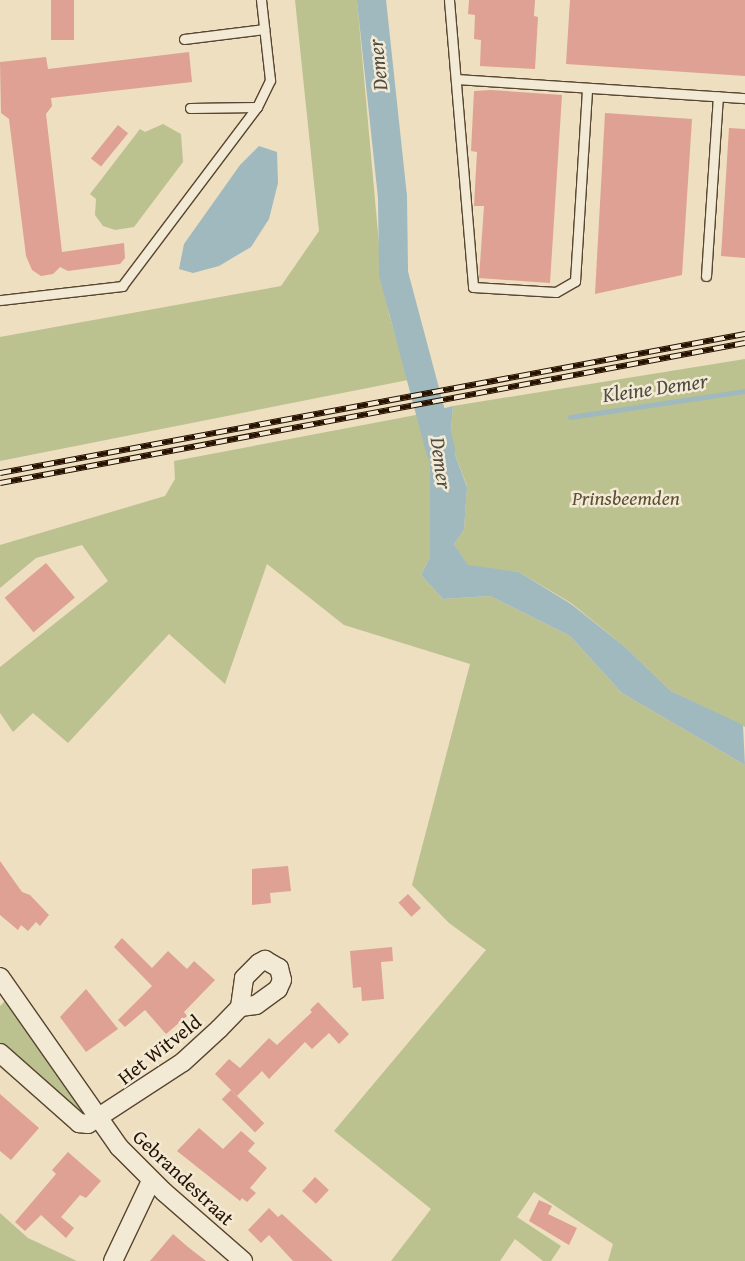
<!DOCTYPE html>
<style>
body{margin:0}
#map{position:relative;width:745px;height:1261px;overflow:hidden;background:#eddfc0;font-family:"Gentium Book Plus",serif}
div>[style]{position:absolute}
.green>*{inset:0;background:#bcc190}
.water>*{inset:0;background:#9fb9be}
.stream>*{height:5px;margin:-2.5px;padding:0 2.5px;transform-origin:2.5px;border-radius:2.5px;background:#9fb9be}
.river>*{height:29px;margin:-14.5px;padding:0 14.5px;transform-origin:14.5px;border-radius:14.5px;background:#9fb9be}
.building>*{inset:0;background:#dea193;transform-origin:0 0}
.roads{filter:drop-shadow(1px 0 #584530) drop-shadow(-1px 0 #584530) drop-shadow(0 1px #584530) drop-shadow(0 -1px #584530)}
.service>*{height:9px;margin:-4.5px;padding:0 4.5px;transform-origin:4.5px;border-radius:4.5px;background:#f3ead6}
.minor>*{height:18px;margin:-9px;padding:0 9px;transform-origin:9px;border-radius:9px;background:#f3ead6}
.rail>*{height:5.5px;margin-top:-2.75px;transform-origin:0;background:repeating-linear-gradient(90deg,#f3ead6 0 11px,#271200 0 22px);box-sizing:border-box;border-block:1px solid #271200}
span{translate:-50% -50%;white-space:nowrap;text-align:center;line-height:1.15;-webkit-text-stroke:5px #f3ead6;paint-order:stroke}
.park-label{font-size:20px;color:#5b4f32;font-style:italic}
.street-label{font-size:20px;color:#271200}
.water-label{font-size:21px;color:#514c42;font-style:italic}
</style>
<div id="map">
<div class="green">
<div style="clip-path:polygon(295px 0,357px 0,379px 244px,389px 314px,408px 380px,0 461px,0 337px,281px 286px,319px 231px)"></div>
<div style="clip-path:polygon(163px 124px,181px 134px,183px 162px,134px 227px,115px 230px,103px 226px,95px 215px,96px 199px,90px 194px,140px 129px,145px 132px)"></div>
<div style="clip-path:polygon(745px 359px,745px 727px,671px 691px,624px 646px,571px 603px,519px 572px,468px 566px,454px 544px,464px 530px,467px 486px,450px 441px,453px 406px)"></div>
<div style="clip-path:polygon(421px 414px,430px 448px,430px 557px,421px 575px,443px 599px,490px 596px,570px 636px,622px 693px,745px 765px,745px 1261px,608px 1261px,613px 1244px,534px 1192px,517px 1217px,561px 1246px,551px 1261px,543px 1261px,515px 1239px,500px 1261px,391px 1261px,431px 1209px,334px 1131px,486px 950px,449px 923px,412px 885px,470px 664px,344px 625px,267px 564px,225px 684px,169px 634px,68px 743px,33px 713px,13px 732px,0 713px,0 667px,108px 581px,82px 545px,36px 558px,0 588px,0 545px,165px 496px,175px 479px,174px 461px)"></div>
<div style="clip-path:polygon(6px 1000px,85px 1112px,83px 1115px,0 1046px,0 1006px)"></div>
<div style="clip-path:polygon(0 1213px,28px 1238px,77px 1261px,0 1261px)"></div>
</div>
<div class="water">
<div style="clip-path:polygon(259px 146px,277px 152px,278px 183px,269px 219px,251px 247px,219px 266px,193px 273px,179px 269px,184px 244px,240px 165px)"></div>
<div style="clip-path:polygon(453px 406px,450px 441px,467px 487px,464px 530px,454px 544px,468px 565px,519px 572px,571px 604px,624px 646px,671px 691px,743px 725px,745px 765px,622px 693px,570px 636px,490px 596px,443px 599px,421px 575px,430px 557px,430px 448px,421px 414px)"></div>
</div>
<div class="stream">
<div style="left:570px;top:417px;width:177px;rotate:-8.5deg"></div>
</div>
<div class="river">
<div style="left:371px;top:0;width:198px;rotate:83.9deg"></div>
<div style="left:392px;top:197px;width:76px;rotate:89.2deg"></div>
<div style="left:393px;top:273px;width:183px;rotate:75.1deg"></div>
</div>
<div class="building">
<div style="left:51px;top:0;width:23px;height:40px"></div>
<div style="clip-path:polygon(469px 0,535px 0,534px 16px,538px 17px,535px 69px,480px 66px,481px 40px,474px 39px,475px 15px,468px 14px)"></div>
<div style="clip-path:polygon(570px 0,745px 0,745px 76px,566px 64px)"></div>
<div style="clip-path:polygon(189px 52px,192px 82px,51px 98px,52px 106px,46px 114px,62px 252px,124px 243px,125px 258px,120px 264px,68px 271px,60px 267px,53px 274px,41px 276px,32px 270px,26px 256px,9px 119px,1px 113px,0 62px,46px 57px,48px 69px)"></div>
<div style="clip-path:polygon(491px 90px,562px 95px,550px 283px,479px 278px,484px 206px,474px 206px,477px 152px,471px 151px,474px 91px)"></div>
<div style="clip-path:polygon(605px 113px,692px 119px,682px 275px,595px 294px)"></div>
<div style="left:118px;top:125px;width:13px;height:43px;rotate:39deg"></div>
<div style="clip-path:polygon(729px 128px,745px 129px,745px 258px,721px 256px)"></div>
<div style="left:46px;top:563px;width:45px;height:54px;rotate:50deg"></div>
<div style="clip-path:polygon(0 861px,22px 892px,30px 895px,49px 915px,40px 926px,36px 922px,28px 931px,21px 925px,18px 930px,0 915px)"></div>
<div style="clip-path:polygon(288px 866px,291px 891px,270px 893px,271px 903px,252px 905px,252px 869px)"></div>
<div style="left:408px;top:894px;width:19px;height:13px;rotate:47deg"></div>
<div style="clip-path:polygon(122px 938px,152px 968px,168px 951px,187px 969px,194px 961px,215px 980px,184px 1012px,187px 1016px,166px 1034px,145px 1010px,125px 1027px,118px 1020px,152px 986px,114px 947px)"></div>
<div style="clip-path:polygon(392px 947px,393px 961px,381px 962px,384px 999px,362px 1001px,361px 987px,353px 988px,350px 951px)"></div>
<div style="clip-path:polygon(86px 989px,118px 1029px,86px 1052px,60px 1017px)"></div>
<div style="clip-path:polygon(318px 1002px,349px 1034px,339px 1044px,329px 1033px,312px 1049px,305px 1042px,269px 1079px,262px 1071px,237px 1096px,215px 1074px,229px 1059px,240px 1068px,269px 1038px,277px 1045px,312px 1012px,310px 1010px)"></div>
<div style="left:231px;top:1090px;width:47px;height:13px;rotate:45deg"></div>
<div style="clip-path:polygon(0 1094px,39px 1128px,11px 1160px,0 1151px)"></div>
<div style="clip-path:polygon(199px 1128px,223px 1149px,241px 1131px,255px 1143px,248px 1151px,267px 1168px,250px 1188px,256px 1193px,247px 1202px,242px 1198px,240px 1201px,177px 1151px)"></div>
<div style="clip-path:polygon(68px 1152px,101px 1181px,86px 1198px,80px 1195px,61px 1217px,74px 1228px,66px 1238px,41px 1215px,25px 1231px,15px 1222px,56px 1174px,52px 1170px)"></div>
<div style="left:315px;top:1177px;width:19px;height:19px;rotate:43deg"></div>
<div style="clip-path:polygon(539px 1200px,552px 1206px,548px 1214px,577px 1228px,569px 1245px,529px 1221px)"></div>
<div style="clip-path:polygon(269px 1208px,278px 1217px,282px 1214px,333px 1261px,293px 1261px,269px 1235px,261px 1243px,248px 1230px)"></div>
<div style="clip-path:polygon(173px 1234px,188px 1247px,206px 1261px,150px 1261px)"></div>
</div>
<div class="roads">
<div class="service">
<div style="left:449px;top:0;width:288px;rotate:85.2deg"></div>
<div style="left:473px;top:287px;width:83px;rotate:3.4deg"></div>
<div style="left:556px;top:292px;width:22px;rotate:-30deg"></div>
<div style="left:575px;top:281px;width:193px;rotate:-86.4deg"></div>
<div style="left:184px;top:39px;width:81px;rotate:-7.1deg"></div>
<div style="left:457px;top:79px;width:289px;rotate:3.8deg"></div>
<div style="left:190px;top:108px;width:67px;rotate:-0.9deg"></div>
<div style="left:706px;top:276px;width:180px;rotate:-86.2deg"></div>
<div style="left:0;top:300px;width:123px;rotate:-6.5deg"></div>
<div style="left:122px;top:286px;width:224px;rotate:-53deg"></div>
<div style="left:257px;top:107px;width:30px;rotate:-64deg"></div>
<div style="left:270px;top:80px;width:81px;rotate:-96.4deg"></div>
</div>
<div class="minor">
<div style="left:0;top:977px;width:208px;rotate:55deg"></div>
<div style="left:119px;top:1147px;width:64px;rotate:45deg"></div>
<div style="left:164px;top:1192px;width:105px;rotate:41.1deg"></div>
<div style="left:0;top:1053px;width:106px;rotate:41.5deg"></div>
<div style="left:79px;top:1123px;width:9px;rotate:6deg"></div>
<div style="left:88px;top:1124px;width:113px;rotate:-33.1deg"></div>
<div style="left:183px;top:1062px;width:49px;rotate:-42.5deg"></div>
<div style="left:219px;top:1029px;width:30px;rotate:-46deg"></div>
<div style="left:240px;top:1007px;width:29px;rotate:-82deg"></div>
<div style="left:244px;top:978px;width:21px;rotate:-45deg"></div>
<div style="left:259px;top:963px;width:7px;rotate:-27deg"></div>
<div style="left:265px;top:960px;width:16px;rotate:30deg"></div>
<div style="left:279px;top:968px;width:12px;rotate:76deg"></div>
<div style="left:282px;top:980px;width:10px;rotate:114deg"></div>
<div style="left:278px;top:989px;width:27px;rotate:144deg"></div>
<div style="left:256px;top:1005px;width:16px;rotate:173deg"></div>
<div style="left:113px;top:1261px;width:89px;rotate:-64.6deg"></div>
</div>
</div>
<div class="rail">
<div style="left:0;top:473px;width:758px;rotate:-10.57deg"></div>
<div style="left:0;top:483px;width:758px;rotate:-10.64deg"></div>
</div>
<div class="park-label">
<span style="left:626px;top:497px">Prinsbeemden</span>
</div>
<div class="street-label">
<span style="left:159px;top:1049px;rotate:-38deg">Het Witveld</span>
<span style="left:184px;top:1177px;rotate:43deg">Gebrandestraat</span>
</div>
<div class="water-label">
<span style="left:378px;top:65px;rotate:-96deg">Demer</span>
<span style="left:655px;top:388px;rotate:-8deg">Kleine Demer</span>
<span style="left:441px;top:463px;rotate:82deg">Demer</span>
</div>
</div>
